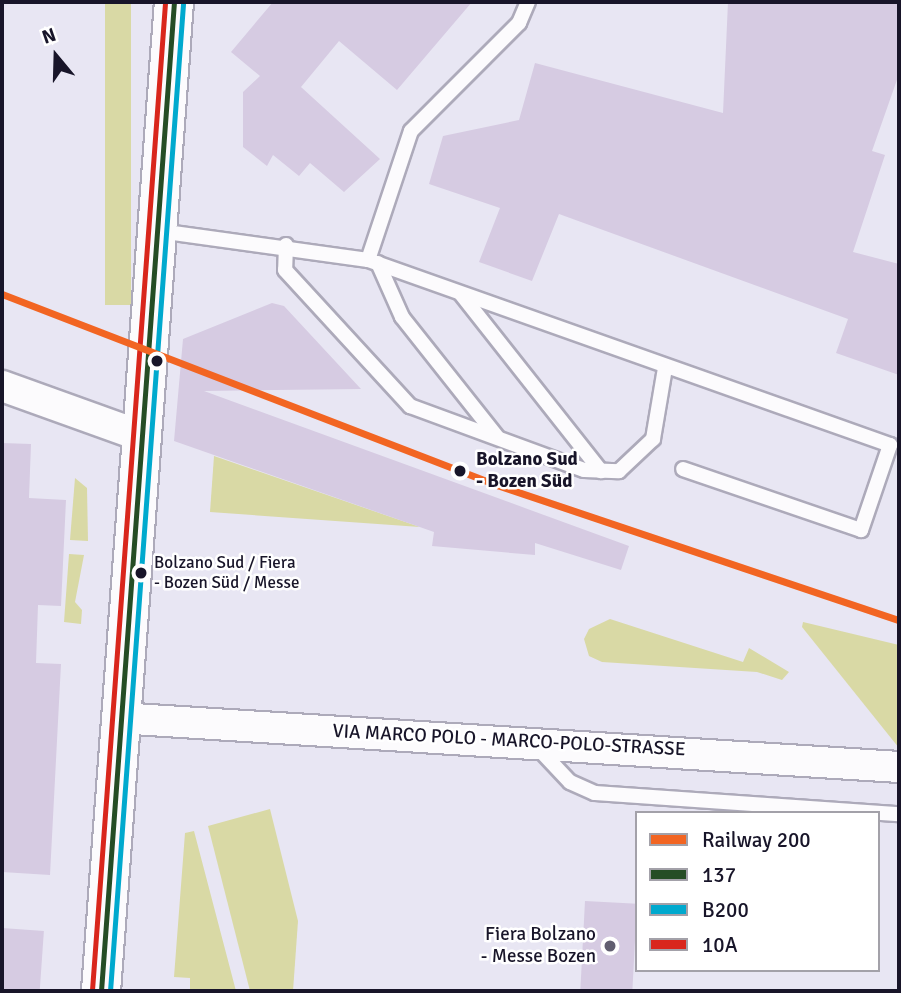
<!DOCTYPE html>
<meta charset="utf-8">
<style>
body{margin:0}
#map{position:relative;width:901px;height:993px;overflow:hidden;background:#e8e6f3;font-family:Signika,sans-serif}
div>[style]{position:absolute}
.green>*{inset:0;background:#d9d9a5;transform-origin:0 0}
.building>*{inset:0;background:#d6cbe2;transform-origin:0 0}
.roads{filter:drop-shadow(2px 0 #adaaba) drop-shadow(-2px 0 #adaaba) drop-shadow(0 2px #adaaba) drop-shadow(0 -2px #adaaba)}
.service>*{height:14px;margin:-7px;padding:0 7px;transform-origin:7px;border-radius:7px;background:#fcfbfd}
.minor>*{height:30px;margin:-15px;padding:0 15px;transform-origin:15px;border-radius:15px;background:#fcfbfd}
.secondary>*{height:38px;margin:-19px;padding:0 19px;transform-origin:19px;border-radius:19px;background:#fcfbfd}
.bus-1>*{height:5px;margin:-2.5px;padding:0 2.5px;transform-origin:2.5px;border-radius:2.5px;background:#254d25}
.bus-2>*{height:5px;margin:-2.5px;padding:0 2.5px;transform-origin:2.5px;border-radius:2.5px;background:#00a9ce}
.bus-3>*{height:5px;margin:-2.5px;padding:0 2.5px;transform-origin:2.5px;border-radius:2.5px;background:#d9261c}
.rail-1>*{height:7px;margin:-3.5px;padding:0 3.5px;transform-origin:3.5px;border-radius:3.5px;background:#f26522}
.dots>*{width:19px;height:19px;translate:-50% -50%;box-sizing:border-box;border:4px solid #fff;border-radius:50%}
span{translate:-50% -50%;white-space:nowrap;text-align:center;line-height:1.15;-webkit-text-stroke:5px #fff;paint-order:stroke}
.bus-label{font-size:17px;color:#181529}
.left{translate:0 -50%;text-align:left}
.stop-label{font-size:19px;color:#181529;font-weight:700}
.street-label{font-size:19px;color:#181529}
.poi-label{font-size:19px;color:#181529}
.right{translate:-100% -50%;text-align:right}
.frame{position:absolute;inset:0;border:4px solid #181529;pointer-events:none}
.legend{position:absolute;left:635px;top:811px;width:245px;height:161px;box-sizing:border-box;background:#fff;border:2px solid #a3a1a9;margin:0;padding:9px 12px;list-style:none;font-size:21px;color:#181529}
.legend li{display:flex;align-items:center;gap:14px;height:35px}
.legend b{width:35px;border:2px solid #a3a1a9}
.north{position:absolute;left:21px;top:21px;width:70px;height:70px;-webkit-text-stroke:5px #fff;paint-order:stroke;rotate:341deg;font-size:19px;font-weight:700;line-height:28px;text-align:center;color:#181529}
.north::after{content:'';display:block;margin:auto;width:24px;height:32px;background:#181529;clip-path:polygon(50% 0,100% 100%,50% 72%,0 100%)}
</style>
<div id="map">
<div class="green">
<div style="left:105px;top:2px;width:26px;height:303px"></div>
<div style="clip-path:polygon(214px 456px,420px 527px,210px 512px)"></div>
<div style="clip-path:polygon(75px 478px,87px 488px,88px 541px,70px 540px)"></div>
<div style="clip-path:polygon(69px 554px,84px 555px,75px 602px,82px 610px,81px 624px,64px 622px)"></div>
<div style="clip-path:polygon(610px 619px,743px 662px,749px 648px,789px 672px,782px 680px,757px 672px,602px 662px,589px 656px,584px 639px,589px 629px)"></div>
<div style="clip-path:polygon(803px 622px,899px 645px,899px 748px,802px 627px)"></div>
<div style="clip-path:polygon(270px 809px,298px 921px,293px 991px,250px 991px,208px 826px)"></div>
<div style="clip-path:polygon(194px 831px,236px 991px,190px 989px,190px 978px,174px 977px,185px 833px)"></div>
</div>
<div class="building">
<div style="clip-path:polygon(273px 2px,472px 2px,397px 90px,339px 41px,301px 87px,380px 159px,344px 192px,310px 163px,299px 176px,273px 155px,267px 166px,243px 147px,243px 92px,260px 76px,231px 52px)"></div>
<div style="clip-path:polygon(728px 2px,899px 2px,899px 74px,872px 151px,885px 155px,853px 252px,899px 264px,899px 375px,836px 353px,848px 319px,559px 214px,532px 281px,479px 262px,500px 208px,429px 184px,443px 136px,519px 120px,535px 63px,723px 113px)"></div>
<div style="clip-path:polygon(272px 303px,284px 306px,361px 389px,204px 391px,629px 546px,621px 570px,535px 543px,535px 555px,432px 546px,434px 532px,174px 441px,183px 339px)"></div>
<div style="clip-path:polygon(2px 443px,31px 444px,29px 498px,66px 500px,61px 606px,38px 605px,36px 663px,61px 664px,50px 875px,2px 872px)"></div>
<div style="left:585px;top:901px;width:52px;height:90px;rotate:3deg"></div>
<div style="left:2px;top:928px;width:42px;height:63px;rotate:4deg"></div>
</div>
<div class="roads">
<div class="service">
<div style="left:159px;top:231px;width:211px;rotate:7.9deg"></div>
<div style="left:368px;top:260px;width:554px;rotate:19.51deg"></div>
<div style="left:890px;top:445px;width:90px;rotate:108.8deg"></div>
<div style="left:861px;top:530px;width:188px;rotate:-161.1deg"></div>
<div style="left:286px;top:245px;width:25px;rotate:92deg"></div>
<div style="left:285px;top:270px;width:185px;rotate:47.4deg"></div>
<div style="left:410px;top:406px;width:185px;rotate:20.2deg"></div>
<div style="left:584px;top:470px;width:35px;rotate:2deg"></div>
<div style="left:619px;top:471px;width:47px;rotate:-43.3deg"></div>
<div style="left:653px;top:439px;width:72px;rotate:-80.4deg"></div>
<div style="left:368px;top:260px;width:136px;rotate:-71.6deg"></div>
<div style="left:411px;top:131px;width:153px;rotate:-45deg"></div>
<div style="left:519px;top:23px;width:23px;rotate:-67deg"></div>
<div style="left:378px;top:263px;width:59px;rotate:66deg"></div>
<div style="left:402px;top:317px;width:153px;rotate:51.6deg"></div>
<div style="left:461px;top:294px;width:226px;rotate:51.7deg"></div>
<div style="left:537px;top:747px;width:48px;rotate:46.7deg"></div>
<div style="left:570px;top:782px;width:27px;rotate:24deg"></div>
<div style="left:595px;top:793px;width:305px;rotate:4deg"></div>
</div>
<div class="minor">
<div style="left:2px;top:386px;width:151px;rotate:19.8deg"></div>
<div style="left:118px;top:718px;width:783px;rotate:3.59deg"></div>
</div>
<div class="secondary">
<div style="left:101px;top:991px;width:992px;rotate:-85.78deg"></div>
</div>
</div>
<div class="bus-1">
<div style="left:101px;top:991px;width:992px;rotate:-85.78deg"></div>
</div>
<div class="bus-2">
<div style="left:110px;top:991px;width:991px;rotate:-85.77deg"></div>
</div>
<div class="bus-3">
<div style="left:92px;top:990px;width:991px;rotate:-85.77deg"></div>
</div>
<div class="rail-1">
<div style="left:2px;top:294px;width:531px;rotate:21.1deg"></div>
<div style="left:497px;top:485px;width:424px;rotate:18.6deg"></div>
</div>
<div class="dots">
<div style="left:157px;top:361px;background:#181529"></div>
<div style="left:460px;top:471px;background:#181529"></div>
<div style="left:141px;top:573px;background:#181529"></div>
<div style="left:610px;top:946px;background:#615e70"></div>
</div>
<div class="bus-label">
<span class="left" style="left:154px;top:573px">Bolzano Sud / Fiera<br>- Bozen Süd / Messe</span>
</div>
<div class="stop-label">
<span class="left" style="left:476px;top:471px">Bolzano Sud<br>- Bozen Süd</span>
</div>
<div class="street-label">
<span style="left:509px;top:741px;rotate:3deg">VIA MARCO POLO - MARCO-POLO-STRASSE</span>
</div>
<div class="poi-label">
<span class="right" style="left:596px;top:946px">Fiera Bolzano<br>- Messe Bozen</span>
</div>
<div class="frame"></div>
<ul class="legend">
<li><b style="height:9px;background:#f26522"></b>Railway 200</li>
<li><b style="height:9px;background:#254d25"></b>137</li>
<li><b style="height:9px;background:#00a9ce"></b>B200</li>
<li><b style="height:9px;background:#d9261c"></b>10A</li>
</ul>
<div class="north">N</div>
</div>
